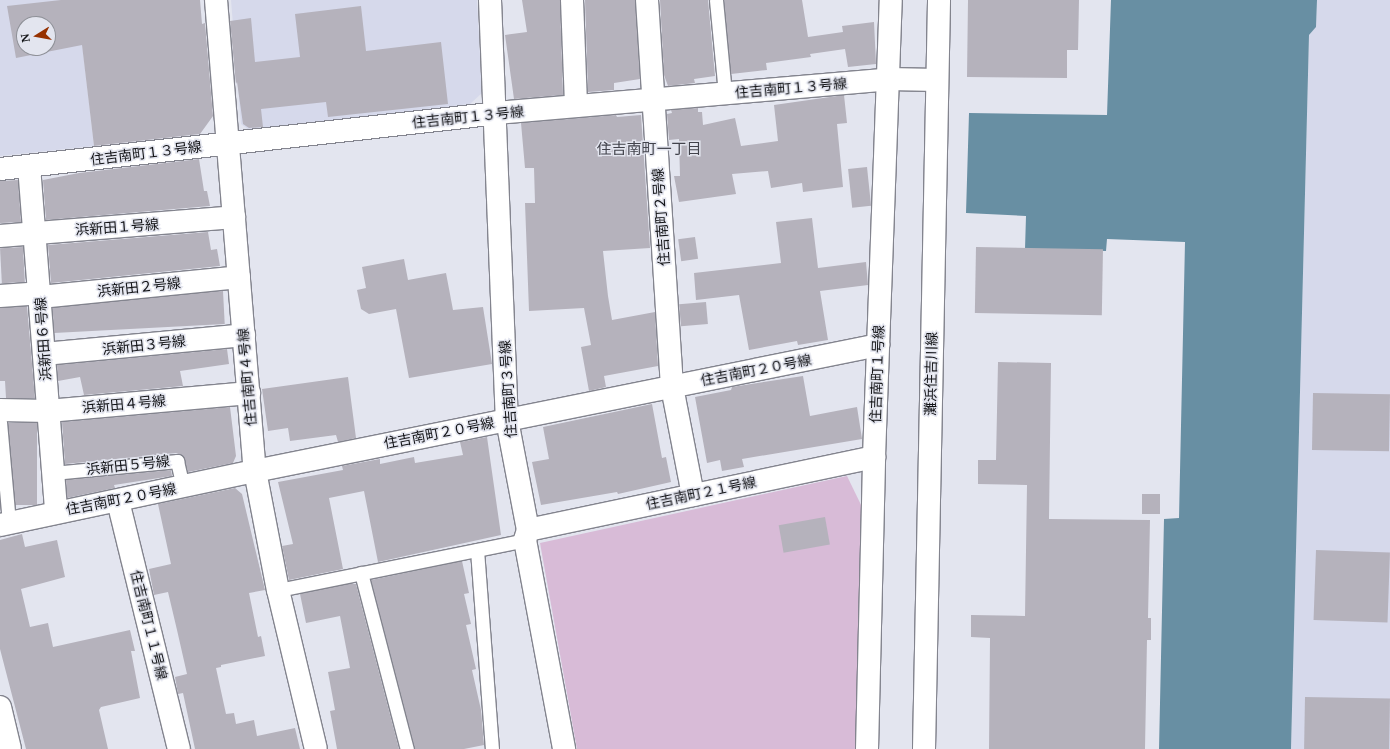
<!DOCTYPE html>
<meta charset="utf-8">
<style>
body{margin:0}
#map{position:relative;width:1390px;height:749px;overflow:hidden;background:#e3e5ef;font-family:"Noto Serif","Noto Sans JP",serif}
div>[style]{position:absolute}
.built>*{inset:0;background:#d6d9eb}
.green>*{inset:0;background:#d8bbd7}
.water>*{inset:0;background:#688fa3}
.building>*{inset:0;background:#b5b2bc;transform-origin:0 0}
.roads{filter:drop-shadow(1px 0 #83848e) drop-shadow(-1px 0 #83848e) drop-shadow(0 1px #83848e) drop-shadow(0 -1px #83848e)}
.service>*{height:13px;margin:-6.5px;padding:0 6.5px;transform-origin:6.5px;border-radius:6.5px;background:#fff}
.minor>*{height:22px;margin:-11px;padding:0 11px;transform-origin:11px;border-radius:11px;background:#fff}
.tertiary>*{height:22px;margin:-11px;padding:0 11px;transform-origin:11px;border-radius:11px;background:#fff}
span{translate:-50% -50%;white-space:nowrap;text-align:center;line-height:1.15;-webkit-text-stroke:3px #e3e5ef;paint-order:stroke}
.street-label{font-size:14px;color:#121316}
.neighbourhood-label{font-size:15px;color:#42434c}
.north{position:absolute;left:16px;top:16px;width:40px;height:40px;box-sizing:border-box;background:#e3e5ef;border:1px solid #8f9198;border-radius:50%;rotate:259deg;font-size:11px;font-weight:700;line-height:16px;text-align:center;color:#121316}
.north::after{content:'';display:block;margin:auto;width:14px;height:18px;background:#963100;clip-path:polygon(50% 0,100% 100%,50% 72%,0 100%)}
</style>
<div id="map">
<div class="built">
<div style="clip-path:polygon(evenodd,0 0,77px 0,94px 146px,0 156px,0 0,24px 24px,48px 24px,48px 48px,24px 48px,24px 24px)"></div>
<div style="clip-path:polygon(231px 0,477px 0,482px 93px,470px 104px,249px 130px,241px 124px)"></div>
<div style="clip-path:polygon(1317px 0,1390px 0,1390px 749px,1291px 749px,1309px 35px,1316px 27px)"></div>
</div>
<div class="green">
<div style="clip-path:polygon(847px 476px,864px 511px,856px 749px,577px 749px,540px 543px)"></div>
</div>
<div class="water">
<div style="clip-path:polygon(1111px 0,1317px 0,1316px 27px,1309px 35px,1291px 749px,1159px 749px,1164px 519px,1179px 518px,1185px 242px,1107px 239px,1106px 251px,1025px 249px,1026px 216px,966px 213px,969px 113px,1107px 115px)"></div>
</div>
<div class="building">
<div style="clip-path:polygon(evenodd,61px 0,200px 0,202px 24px,205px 23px,213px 116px,200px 134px,94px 146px,82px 45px,16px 58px,7px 6px,61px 0,24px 24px,48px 24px,48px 48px,24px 48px,24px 24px)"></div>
<div style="clip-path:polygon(522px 0,560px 0,563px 95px,514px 99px,505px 35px,527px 32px)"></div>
<div style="clip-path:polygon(585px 0,635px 0,640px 79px,614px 83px,614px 90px,588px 92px)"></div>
<div style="clip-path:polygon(660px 0,708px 0,715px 76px,694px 79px,695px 83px,668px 86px,664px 75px)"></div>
<div style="clip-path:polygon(724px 0,802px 0,808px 37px,843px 32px,842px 26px,874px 22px,876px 64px,848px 67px,845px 49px,810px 54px,811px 57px,766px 63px,767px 70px,731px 74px)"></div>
<div style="clip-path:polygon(968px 0,1079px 0,1078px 50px,1067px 50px,1067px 78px,967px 77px)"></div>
<div style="clip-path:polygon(361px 6px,366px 51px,441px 42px,448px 104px,328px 117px,326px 102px,261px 109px,263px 127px,249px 128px,243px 124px,237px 82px,236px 84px,230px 21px,251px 18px,255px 62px,300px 57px,295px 14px)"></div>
<div style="clip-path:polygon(844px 95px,847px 123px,837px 124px,843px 187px,803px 192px,802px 183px,771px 188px,768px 171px,732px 174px,736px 194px,679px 202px,674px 176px,680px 176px,679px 139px,669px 140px,667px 114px,672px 113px,671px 110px,698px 108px,698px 112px,702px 112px,703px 125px,735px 118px,741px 146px,778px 141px,774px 105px)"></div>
<div style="clip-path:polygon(616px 115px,617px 117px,641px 115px,650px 248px,603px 251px,608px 296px,612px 320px,655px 312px,658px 366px,604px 376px,606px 387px,589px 391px,581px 347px,591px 345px,584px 308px,529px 311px,525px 203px,535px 203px,534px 168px,525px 168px,521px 123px)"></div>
<div style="clip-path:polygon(199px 159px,204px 191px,207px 191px,210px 206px,46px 220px,43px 180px,79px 173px)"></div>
<div style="left:867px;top:167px;width:39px;height:19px;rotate:84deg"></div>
<div style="clip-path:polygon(18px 180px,21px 222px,0 223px,0 181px)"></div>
<div style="clip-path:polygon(812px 218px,818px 268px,866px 262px,868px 285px,820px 291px,828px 340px,798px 345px,797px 341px,749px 350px,739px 295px,696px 300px,694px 273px,781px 263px,776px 222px)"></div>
<div style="clip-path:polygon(208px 232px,211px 250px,217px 249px,220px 266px,51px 283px,48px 245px)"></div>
<div style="left:695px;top:237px;width:22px;height:17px;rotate:82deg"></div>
<div style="left:23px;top:247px;width:35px;height:23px;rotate:87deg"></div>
<div style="left:976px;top:247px;width:127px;height:66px;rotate:1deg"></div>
<div style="clip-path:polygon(404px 259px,408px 280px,446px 273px,453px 310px,483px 307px,492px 364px,409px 378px,396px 309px,369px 314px,361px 309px,357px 290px,366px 288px,362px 267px)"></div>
<div style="left:223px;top:291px;width:33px;height:171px;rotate:87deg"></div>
<div style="left:706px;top:302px;width:22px;height:27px;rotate:85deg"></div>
<div style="clip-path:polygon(27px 306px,35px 398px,6px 398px,5px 381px,0 381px,0 308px)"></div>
<div style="clip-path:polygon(227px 349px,229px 364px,180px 371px,183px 386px,84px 395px,80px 377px,58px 381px,57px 365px)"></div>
<div style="clip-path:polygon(998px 362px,1051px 363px,1049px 519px,1150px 520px,1148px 618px,1151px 618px,1151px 640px,1147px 640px,1145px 749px,989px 749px,990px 638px,971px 637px,971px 615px,1025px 616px,1027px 485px,978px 484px,978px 460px,996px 460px)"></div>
<div style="clip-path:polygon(803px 376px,810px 416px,857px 407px,862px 439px,742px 459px,744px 467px,722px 471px,720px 460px,707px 463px,695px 397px,731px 390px,732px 387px)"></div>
<div style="clip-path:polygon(348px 377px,356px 438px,338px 442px,336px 435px,290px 441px,288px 428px,268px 431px,262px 389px)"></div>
<div style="left:1313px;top:393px;width:77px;height:57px;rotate:1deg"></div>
<div style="clip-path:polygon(652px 404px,662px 458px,666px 457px,671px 482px,618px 494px,617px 492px,541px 505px,532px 462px,549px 459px,543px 427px)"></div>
<div style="clip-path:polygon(230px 407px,236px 456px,233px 463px,188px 472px,183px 456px,176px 453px,65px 464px,62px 422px)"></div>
<div style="left:8px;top:423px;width:29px;height:82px"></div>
<div style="clip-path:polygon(487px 437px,501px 535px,378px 562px,364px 491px,329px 498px,343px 569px,289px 580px,282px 546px,293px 544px,278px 482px,343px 470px,342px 466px,380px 459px,380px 464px,414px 457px,415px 463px,463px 455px,460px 442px)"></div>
<div style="clip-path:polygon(171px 470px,172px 476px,114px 485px,115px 488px,67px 498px,66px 480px)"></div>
<div style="clip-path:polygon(235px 488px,242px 494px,265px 590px,249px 593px,258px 637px,261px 636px,265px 656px,221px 665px,221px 667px,216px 668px,226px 714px,234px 713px,236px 724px,254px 720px,257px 736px,295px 728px,300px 749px,195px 749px,183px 693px,178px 694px,175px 677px,187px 674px,177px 630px,168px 592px,154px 595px,149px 569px,171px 564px,158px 504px)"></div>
<div style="left:1142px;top:494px;width:18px;height:20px"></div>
<div style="left:825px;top:517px;width:28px;height:47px;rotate:80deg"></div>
<div style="clip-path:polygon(22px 534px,25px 547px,57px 540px,65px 577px,21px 589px,30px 627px,48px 623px,53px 647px,130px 630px,135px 651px,131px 651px,140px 698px,101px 707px,99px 710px,108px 749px,26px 749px,0 649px,0 540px)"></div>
<div style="left:1316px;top:550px;width:74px;height:70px;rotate:2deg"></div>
<div style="clip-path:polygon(462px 561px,469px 593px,464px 594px,471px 624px,466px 625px,476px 669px,472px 670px,481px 710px,484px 745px,464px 749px,415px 749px,371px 580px)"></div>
<div style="clip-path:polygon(346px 584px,356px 584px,399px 749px,337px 749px,330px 711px,335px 710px,328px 672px,350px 668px,340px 616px,306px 623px,300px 594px)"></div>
<div style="left:1305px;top:697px;width:85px;height:52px;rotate:1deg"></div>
</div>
<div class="roads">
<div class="service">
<div style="left:716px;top:0;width:93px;rotate:84.5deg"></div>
<div style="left:0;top:422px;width:101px;rotate:84.9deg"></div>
<div style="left:53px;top:473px;width:125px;rotate:-5.5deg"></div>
<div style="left:177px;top:461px;width:27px;rotate:77deg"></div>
<div style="left:477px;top:550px;width:200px;rotate:85.7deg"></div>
<div style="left:361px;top:573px;width:182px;rotate:75.4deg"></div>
<div style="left:278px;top:590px;width:252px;rotate:-11.4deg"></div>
</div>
<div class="minor">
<div style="left:490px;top:0;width:420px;rotate:87.7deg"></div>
<div style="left:507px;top:420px;width:112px;rotate:79.2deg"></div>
<div style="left:528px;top:530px;width:10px;rotate:107deg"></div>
<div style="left:525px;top:540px;width:213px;rotate:79.4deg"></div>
<div style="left:572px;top:0;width:106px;rotate:87.8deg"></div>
<div style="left:647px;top:0;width:388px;rotate:86.3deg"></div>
<div style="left:672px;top:387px;width:110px;rotate:79deg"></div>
<div style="left:29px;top:166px;width:347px;rotate:85.5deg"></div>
<div style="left:0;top:169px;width:499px;rotate:-6.4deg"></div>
<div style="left:496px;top:113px;width:394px;rotate:-4.9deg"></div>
<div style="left:889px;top:79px;width:48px;rotate:1.2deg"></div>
<div style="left:0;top:236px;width:235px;rotate:-4.6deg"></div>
<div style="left:0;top:296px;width:39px;rotate:-4deg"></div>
<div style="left:40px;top:297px;width:200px;rotate:-5.7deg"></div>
<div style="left:44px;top:354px;width:201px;rotate:-5.4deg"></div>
<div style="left:0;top:410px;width:48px;rotate:1.2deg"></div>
<div style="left:48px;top:411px;width:202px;rotate:-5.1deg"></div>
<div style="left:118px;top:501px;width:255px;rotate:76.2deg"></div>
<div style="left:0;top:525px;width:261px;rotate:-12deg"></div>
<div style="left:255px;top:471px;width:636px;rotate:-11.43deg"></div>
<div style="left:528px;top:530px;width:354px;rotate:-11.9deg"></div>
<div style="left:0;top:707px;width:43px;rotate:76.6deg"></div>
<div style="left:867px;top:749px;width:292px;rotate:-88.6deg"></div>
<div style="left:874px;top:457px;width:457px;rotate:-87.9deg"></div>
</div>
<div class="tertiary">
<div style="left:216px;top:0;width:473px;rotate:85.3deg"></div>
<div style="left:255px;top:471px;width:121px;rotate:79.1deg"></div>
<div style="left:278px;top:590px;width:163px;rotate:76.6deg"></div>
<div style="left:924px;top:749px;width:749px;rotate:-88.85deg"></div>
</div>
</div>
<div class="street-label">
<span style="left:791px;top:88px;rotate:-5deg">住吉南町１３号線</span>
<span style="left:468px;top:117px;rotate:-6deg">住吉南町１３号線</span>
<span style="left:146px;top:153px;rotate:-7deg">住吉南町１３号線</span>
<span style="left:661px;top:217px;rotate:-94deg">住吉南町２号線</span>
<span style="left:117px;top:227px;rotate:-4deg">浜新田１号線</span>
<span style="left:139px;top:287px;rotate:-6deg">浜新田２号線</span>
<span style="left:43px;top:339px;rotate:-94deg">浜新田６号線</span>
<span style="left:144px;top:345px;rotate:-6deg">浜新田３号線</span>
<span style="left:756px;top:370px;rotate:-11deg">住吉南町２０号線</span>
<span style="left:877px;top:374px;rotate:-88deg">住吉南町１号線</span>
<span style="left:931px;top:374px;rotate:-89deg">灘浜住吉川線</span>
<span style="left:247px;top:377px;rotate:-95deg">住吉南町４号線</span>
<span style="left:508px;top:389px;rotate:-94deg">住吉南町３号線</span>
<span style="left:124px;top:404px;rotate:-5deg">浜新田４号線</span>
<span style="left:439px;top:433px;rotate:-11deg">住吉南町２０号線</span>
<span style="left:128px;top:465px;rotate:-6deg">浜新田５号線</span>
<span style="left:701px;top:493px;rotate:-12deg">住吉南町２１号線</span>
<span style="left:121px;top:499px;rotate:-11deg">住吉南町２０号線</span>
<span style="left:149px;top:625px;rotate:76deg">住吉南町１１号線</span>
</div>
<div class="neighbourhood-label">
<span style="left:649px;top:149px">住吉南町一丁目</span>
</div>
<div class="north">N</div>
</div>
